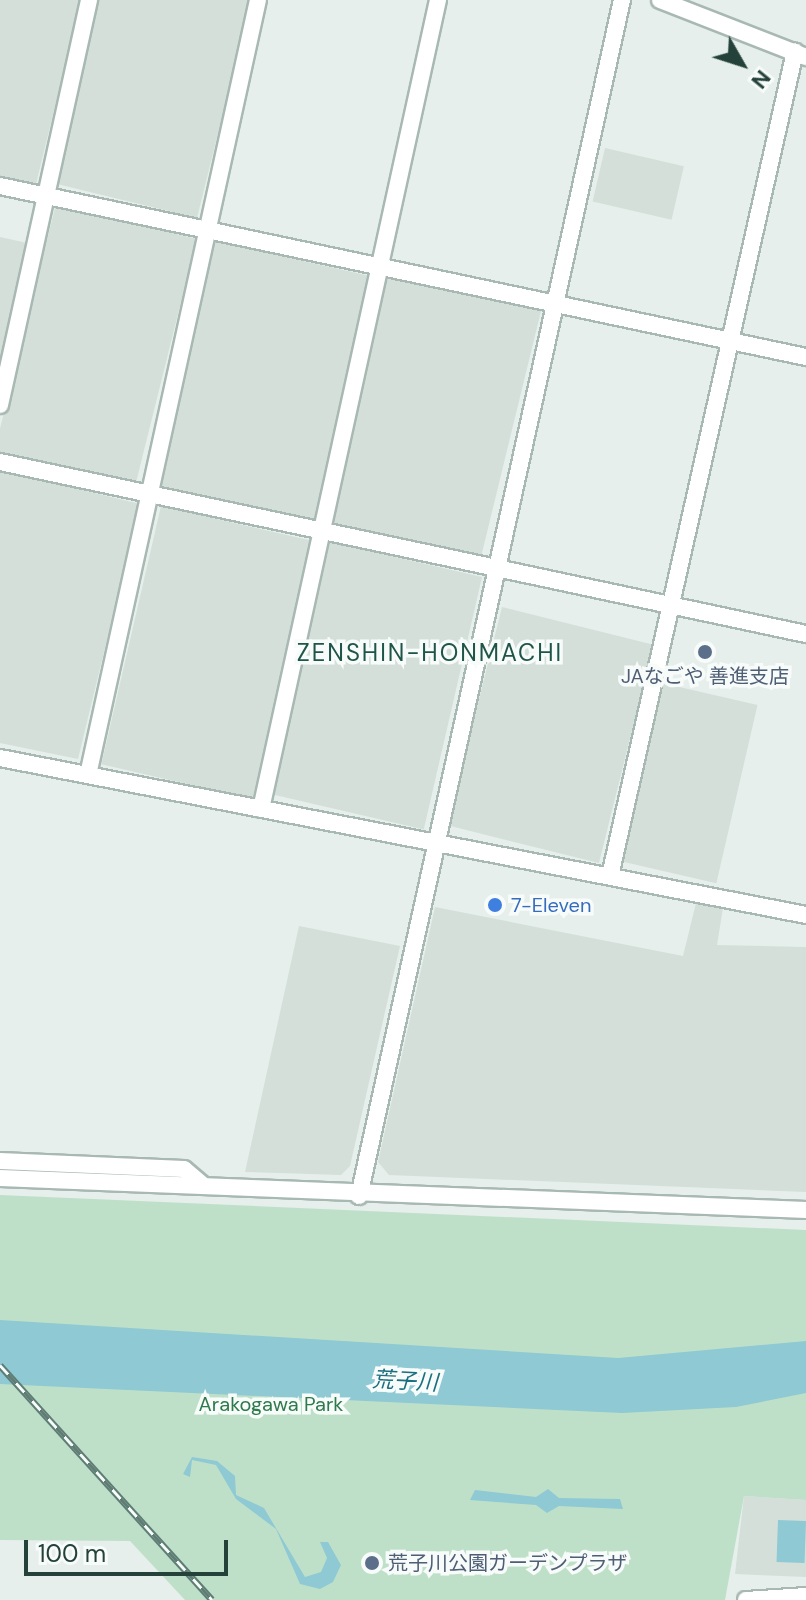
<!DOCTYPE html>
<meta charset="utf-8">
<style>
body{margin:0}
#map{position:relative;width:806px;height:1600px;overflow:hidden;background:#e6efeb;font-family:"DM Sans","Noto Sans JP",sans-serif}
div>[style]{position:absolute}
.built>*{inset:0;background:#d4dfda;transform-origin:0 0}
.green>*{inset:0;background:#bfe0c8}
.water>*{inset:0;background:#8ec9d4;transform-origin:0 0}
.roads{filter:drop-shadow(2px 0 #a8b8b2) drop-shadow(-2px 0 #a8b8b2) drop-shadow(0 2px #a8b8b2) drop-shadow(0 -2px #a8b8b2)}
.minor>*{height:16px;margin:-8px;padding:0 8px;transform-origin:8px;border-radius:8px;background:#fff}
.rail>*{height:7px;margin-top:-3.5px;transform-origin:0;background:repeating-linear-gradient(90deg,#f7fbf9 0 12px,#5f7d75 0 24px);box-sizing:border-box;border-block:2px solid #5f7d75}
.dots>*{width:22px;height:22px;translate:-50% -50%;box-sizing:border-box;border:4px solid #f7fbf9;border-radius:50%}
span{translate:-50% -50%;white-space:nowrap;text-align:center;line-height:1.15;-webkit-text-stroke:7px #f7fbf9;paint-order:stroke}
.service-label{font-size:20px;color:#4e5e75}
.left{translate:0 -50%;text-align:left}
.shop-label{font-size:20px;color:#366cbe}
.park-label{font-size:20px;color:#2d7a4b}
.water-label{font-size:22px;color:#1c6f80;font-style:italic}
.quarter-label{font-size:24px;color:#1f5548;letter-spacing:2px}
.north{position:absolute;left:702px;top:24px;width:80px;height:80px;-webkit-text-stroke:6px #f7fbf9;paint-order:stroke;rotate:129deg;font-size:22px;font-weight:700;line-height:32px;text-align:center;color:#24423a}
.north::after{content:'';display:block;margin:auto;width:28px;height:36px;background:#24423a;clip-path:polygon(50% 0,100% 100%,50% 72%,0 100%)}
.scale{position:absolute;left:24px;top:1540px;width:204px;height:36px;box-sizing:border-box;border:4px solid #24423a;border-top:0;padding-left:10px;font-size:24px;line-height:28px;white-space:nowrap;color:#24423a;-webkit-text-stroke:6px #f7fbf9;paint-order:stroke}
</style>
<div id="map">
<div class="built">
<div style="clip-path:polygon(0 0,81px 0,36px 184px,0 176px)"></div>
<div style="clip-path:polygon(98px 0,251px 0,197px 218px,57px 184px)"></div>
<div style="left:605px;top:148px;width:81px;height:55px;rotate:13deg"></div>
<div style="left:56px;top:204px;width:145px;height:254px;rotate:14deg"></div>
<div style="clip-path:polygon(0 237px,27px 243px,0 365px)"></div>
<div style="clip-path:polygon(214px 241px,370px 276px,317px 516px,306px 521px,164px 491px,160px 484px)"></div>
<div style="clip-path:polygon(393px 276px,541px 311px,481px 557px,338px 527px,332px 519px,384px 282px)"></div>
<div style="clip-path:polygon(0 470px,140px 504px,78px 759px,0 743px)"></div>
<div style="left:161px;top:506px;width:155px;height:265px;rotate:13deg"></div>
<div style="left:330px;top:542px;width:156px;height:259px;rotate:13deg"></div>
<div style="left:502px;top:607px;width:156px;height:225px;rotate:14deg"></div>
<div style="left:662px;top:683px;width:98px;height:183px;rotate:13deg"></div>
<div style="clip-path:polygon(696px 903px,723px 908px,717px 945px,806px 947px,806px 1192px,389px 1175px,378px 1162px,435px 907px,683px 956px)"></div>
<div style="clip-path:polygon(299px 926px,400px 946px,350px 1166px,341px 1175px,245px 1172px)"></div>
<div style="clip-path:polygon(744px 1496px,806px 1500px,806px 1577px,735px 1574px)"></div>
</div>
<div class="green">
<div style="clip-path:polygon(0 1195px,806px 1230px,806px 1500px,744px 1496px,725px 1600px,185px 1600px,130px 1541px,0 1540px)"></div>
</div>
<div class="water">
<div style="clip-path:polygon(0 1320px,618px 1358px,806px 1341px,806px 1393px,736px 1407px,622px 1413px,0 1384px)"></div>
<div style="clip-path:polygon(192px 1457px,217px 1461px,235px 1476px,236px 1495px,264px 1508px,305px 1577px,321px 1572px,327px 1558px,320px 1542px,328px 1542px,341px 1565px,333px 1582px,320px 1589px,300px 1584px,276px 1529px,236px 1499px,216px 1465px,192px 1460px,190px 1477px,183px 1474px)"></div>
<div style="clip-path:polygon(548px 1489px,559px 1498px,620px 1499px,623px 1509px,559px 1506px,547px 1513px,536px 1505px,470px 1500px,475px 1490px,536px 1497px)"></div>
<div style="left:778px;top:1520px;width:28px;height:42px;rotate:2deg"></div>
</div>
<div class="roads">
<div class="minor">
<div style="left:660px;top:0;width:157px;rotate:21.3deg"></div>
<div style="left:0;top:186px;width:824px;rotate:11.98deg"></div>
<div style="left:0;top:405px;width:415px;rotate:-77.6deg"></div>
<div style="left:0;top:462px;width:824px;rotate:12.05deg"></div>
<div style="left:0;top:758px;width:821px;rotate:11.02deg"></div>
<div style="left:88px;top:775px;width:793px;rotate:-77.63deg"></div>
<div style="left:261px;top:809px;width:828px;rotate:-77.66deg"></div>
<div style="left:610px;top:876px;width:845px;rotate:-77.35deg"></div>
<div style="left:0;top:1161px;width:184px;rotate:2.5deg"></div>
<div style="left:184px;top:1169px;width:23px;rotate:40deg"></div>
<div style="left:0;top:1178px;width:807px;rotate:2.27deg"></div>
<div style="left:359px;top:1196px;width:1225px;rotate:-77.6deg"></div>
<div style="left:746px;top:1600px;width:60px;rotate:-3.8deg"></div>
</div>
</div>
<div class="rail">
<div style="left:0;top:1365px;width:316px;rotate:47.9deg"></div>
</div>
<div class="dots">
<div style="left:705px;top:652px;background:#5c6f8a"></div>
<div style="left:495px;top:905px;background:#3f7fe0"></div>
<div style="left:372px;top:1563px;background:#5c6f8a"></div>
</div>
<div class="service-label">
<span style="left:705px;top:676px">JAなごや 善進支店</span>
<span class="left" style="left:388px;top:1563px">荒子川公園ガーデンプラザ</span>
</div>
<div class="shop-label">
<span class="left" style="left:511px;top:905px">7-Eleven</span>
</div>
<div class="park-label">
<span style="left:271px;top:1404px">Arakogawa Park</span>
</div>
<div class="water-label">
<span style="left:405px;top:1381px;rotate:3deg">荒子川</span>
</div>
<div class="quarter-label">
<span style="left:430px;top:653px">ZENSHIN-HONMACHI</span>
</div>
<div class="north">N</div>
<div class="scale">100 m</div>
</div>
